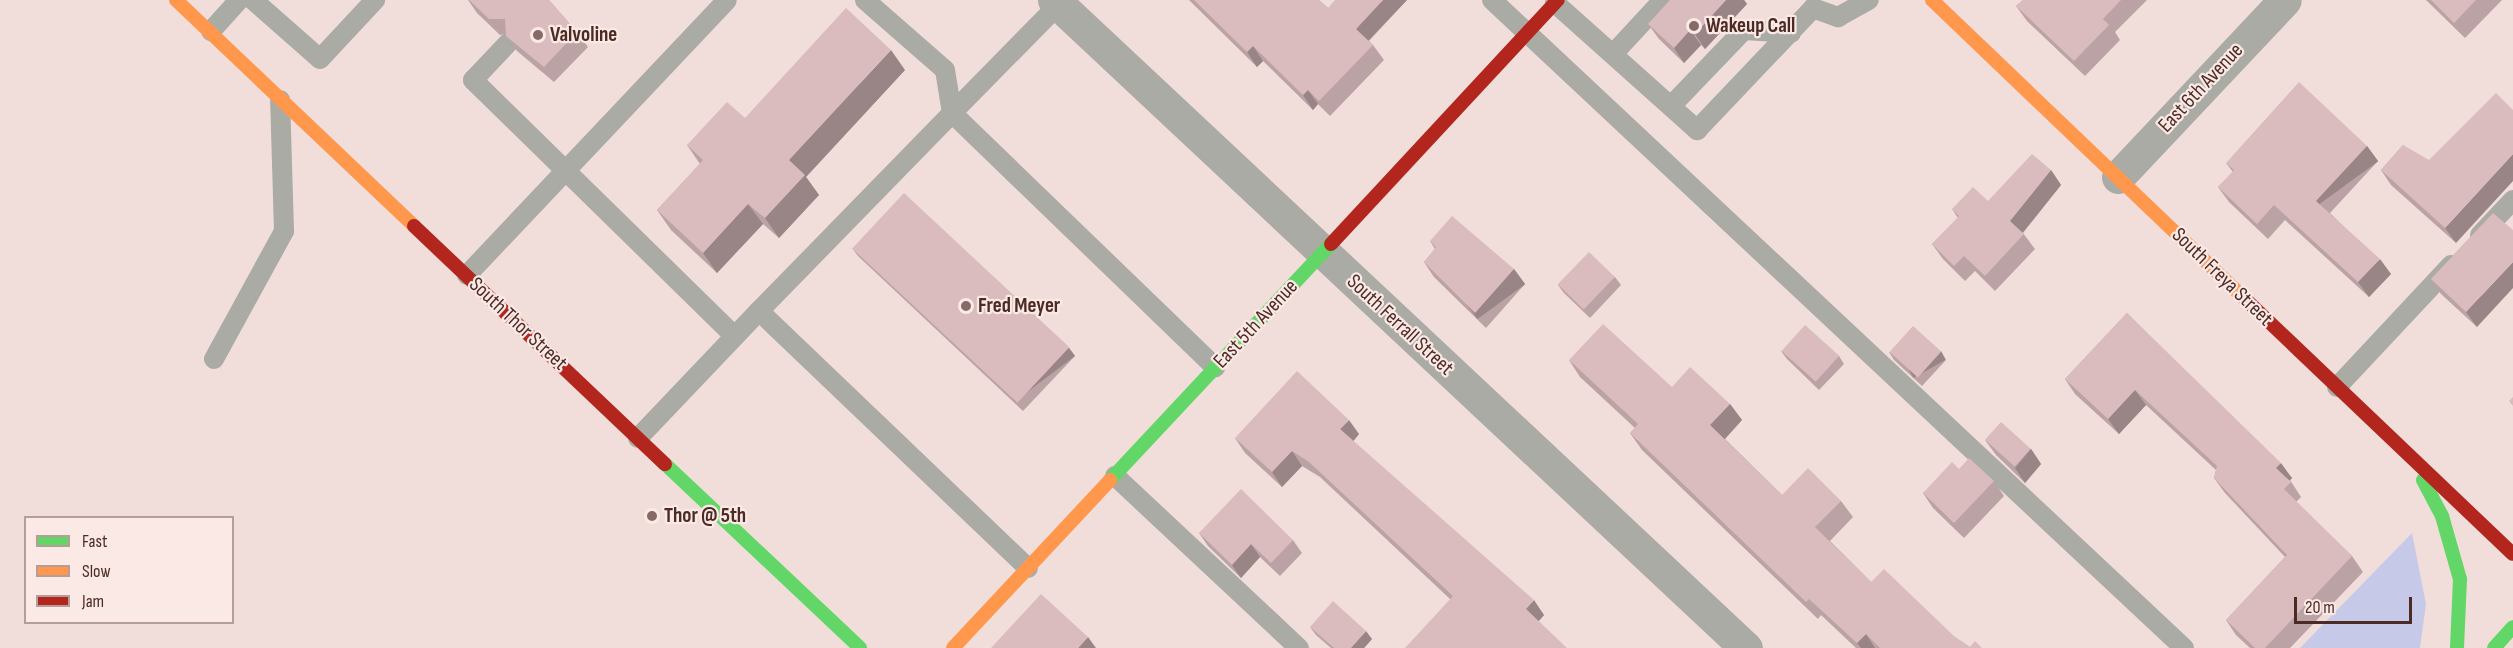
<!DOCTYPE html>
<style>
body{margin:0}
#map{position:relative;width:2513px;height:648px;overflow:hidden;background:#f1dedb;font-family:"Sofia Sans Condensed",sans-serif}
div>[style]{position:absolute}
.green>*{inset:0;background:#c7c9e8}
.lane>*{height:20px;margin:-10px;padding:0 10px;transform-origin:10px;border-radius:10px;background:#aaaba4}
.street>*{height:33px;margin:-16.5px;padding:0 16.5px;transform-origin:16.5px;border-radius:16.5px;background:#aaaba4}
.fast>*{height:14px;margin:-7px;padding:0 7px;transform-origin:7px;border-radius:7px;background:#63d668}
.slow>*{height:14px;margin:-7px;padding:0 7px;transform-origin:7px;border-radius:7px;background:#ff974d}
.jam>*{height:14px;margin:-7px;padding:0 7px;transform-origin:7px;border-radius:7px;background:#b3261e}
.wall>*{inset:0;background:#bba2a4}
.shaded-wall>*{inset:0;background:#998486;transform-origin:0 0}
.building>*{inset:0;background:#dabcbf;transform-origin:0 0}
.dots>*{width:16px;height:16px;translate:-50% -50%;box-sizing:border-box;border:3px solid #fbe9e6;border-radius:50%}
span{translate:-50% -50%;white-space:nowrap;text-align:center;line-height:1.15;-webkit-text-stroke:4.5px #fbe9e6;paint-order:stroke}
.poi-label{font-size:21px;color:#4d2b25;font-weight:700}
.left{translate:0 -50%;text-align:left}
.street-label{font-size:21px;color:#4d2b25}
.legend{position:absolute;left:24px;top:516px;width:210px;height:108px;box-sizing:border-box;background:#fbe9e6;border:2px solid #b59d99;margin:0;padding:8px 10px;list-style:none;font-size:18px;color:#4d2b25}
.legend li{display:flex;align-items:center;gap:12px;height:30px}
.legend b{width:30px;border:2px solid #b59d99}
.scale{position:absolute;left:2294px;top:597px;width:118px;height:27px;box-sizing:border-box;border:3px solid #4d2b25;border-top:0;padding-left:8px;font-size:18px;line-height:21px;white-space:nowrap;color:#4d2b25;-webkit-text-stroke:4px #fbe9e6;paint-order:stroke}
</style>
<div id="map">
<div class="green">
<div style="clip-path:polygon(2412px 533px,2426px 604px,2420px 648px,2300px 648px)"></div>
</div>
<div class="lane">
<div style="left:253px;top:0;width:89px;rotate:41.4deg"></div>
<div style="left:320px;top:59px;width:81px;rotate:-47deg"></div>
<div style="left:865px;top:0;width:106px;rotate:41.2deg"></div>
<div style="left:945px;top:70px;width:44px;rotate:80.8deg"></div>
<div style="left:1492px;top:0;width:948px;rotate:43.12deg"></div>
<div style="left:1555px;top:3px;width:191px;rotate:41.8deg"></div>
<div style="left:1697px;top:130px;width:168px;rotate:-46.4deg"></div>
<div style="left:1813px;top:8px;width:27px;rotate:20deg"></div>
<div style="left:1838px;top:17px;width:35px;rotate:-29deg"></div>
<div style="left:211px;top:31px;width:42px;rotate:-47.9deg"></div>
<div style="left:508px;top:43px;width:51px;rotate:133.4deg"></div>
<div style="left:473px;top:80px;width:366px;rotate:44.4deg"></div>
<div style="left:1613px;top:54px;width:74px;rotate:-47.2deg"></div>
<div style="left:1671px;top:106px;width:105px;rotate:-46.2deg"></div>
<div style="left:1744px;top:30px;width:47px;rotate:3.7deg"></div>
<div style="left:952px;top:113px;width:153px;rotate:-45.5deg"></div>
<div style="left:2480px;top:235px;width:48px;rotate:-46.7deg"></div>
<div style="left:467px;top:275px;width:378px;rotate:-46.6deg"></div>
<div style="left:759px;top:311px;width:277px;rotate:-45.7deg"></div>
<div style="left:952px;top:113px;width:366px;rotate:44deg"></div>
<div style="left:214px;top:359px;width:146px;rotate:-61.3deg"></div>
<div style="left:284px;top:231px;width:131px;rotate:-91.7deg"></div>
<div style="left:2337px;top:387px;width:167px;rotate:-46.9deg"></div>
<div style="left:638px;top:438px;width:175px;rotate:-46.4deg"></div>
<div style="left:759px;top:311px;width:372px;rotate:43.7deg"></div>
<div style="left:1115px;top:476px;width:252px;rotate:43.1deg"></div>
</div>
<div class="street">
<div style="left:1054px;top:0;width:948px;rotate:43.12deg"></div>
<div style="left:2118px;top:177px;width:243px;rotate:-46.7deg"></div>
</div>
<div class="fast">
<div style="left:665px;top:464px;width:268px;rotate:43.3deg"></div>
<div style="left:1110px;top:480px;width:323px;rotate:-46.9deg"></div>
<div style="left:2423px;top:480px;width:41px;rotate:62.2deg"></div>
<div style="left:2442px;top:516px;width:66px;rotate:74.1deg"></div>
<div style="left:2460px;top:579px;width:69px;rotate:92.5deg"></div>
<div style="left:2494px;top:648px;width:28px;rotate:-48deg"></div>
</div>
<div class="slow">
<div style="left:176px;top:0;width:328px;rotate:43.5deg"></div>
<div style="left:1932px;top:0;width:431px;rotate:43.7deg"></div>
<div style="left:953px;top:648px;width:230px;rotate:-46.9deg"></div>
</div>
<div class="jam">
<div style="left:414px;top:226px;width:346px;rotate:43.5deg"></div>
<div style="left:1331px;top:244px;width:333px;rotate:-47.1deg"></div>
<div style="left:2244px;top:298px;width:371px;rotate:43.6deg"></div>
</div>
<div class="wall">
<div style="clip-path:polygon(468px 0,549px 0,577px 32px,588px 47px,554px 82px,517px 51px,506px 36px,506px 34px,500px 35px,477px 13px)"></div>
<div style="clip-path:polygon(1189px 0,1319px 0,1328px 8px,1407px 0,1369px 41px,1373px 45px,1384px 60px,1330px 116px,1318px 104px,1313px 110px,1263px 61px,1257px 67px)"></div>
<div style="clip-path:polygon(1670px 0,1744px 0,1747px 4px,1705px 49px,1701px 45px,1684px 63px,1659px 39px,1648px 24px)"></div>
<div style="clip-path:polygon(2023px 0,2147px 0,2115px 32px,2120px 40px,2085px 76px,2027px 21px,2016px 6px)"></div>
<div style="clip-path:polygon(2426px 0,2502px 0,2465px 38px)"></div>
<div style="clip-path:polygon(905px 70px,806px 177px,819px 195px,779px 238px,763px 224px,717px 273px,671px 230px,657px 210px,700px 164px,687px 145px,745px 118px)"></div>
<div style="clip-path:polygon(2403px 145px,2456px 243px,2391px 185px,2381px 170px)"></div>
<div style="clip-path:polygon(2367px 146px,2378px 161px,2330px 213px,2391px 274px,2369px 297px,2285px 220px,2268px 239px,2229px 202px,2218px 187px,2233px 172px,2226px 163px)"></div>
<div style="clip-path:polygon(2051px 170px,2061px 185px,2023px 233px,2035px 249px,1995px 291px,1975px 271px,1965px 281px,1943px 259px,1932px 244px,1958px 218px,1952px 209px,1988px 201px)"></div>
<div style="clip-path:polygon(2493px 213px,2477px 327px,2441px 294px,2431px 279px)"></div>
<div style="clip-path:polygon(1430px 241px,1514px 269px,1525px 284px,1486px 328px,1434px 277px,1424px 262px,1435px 249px)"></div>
<div style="clip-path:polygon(852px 248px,1069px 348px,1075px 356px,1023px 411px,858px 256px)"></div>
<div style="clip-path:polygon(1615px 277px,1621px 285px,1590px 318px,1564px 293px,1558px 285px)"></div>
<div style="clip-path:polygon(2127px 313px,2292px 478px,2290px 480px,2301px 497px,2296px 502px,2352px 556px,2363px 572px,2290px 648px,2250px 648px,2236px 635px,2226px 620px,2285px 557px,2225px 493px,2214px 478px,2216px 470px,2146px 405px,2119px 434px,2075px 394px,2065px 379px)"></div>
<div style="clip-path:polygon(1781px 351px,1839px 356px,1844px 364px,1819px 390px,1787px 359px)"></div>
<div style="clip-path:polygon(1889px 352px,1946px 360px,1922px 386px,1894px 360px)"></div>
<div style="clip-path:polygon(1569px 360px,1672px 387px,1730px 404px,1742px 420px,1725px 439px,1782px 495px,1841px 501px,1853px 517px,1830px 541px,1871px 582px,1970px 647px,1982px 648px,1856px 648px,1821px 615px,1818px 619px,1642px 450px,1630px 433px,1635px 428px,1580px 377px)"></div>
<div style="clip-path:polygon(1359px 434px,1353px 441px,1544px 615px,1539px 621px,1450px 599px,1320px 477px,1302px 466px,1282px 487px,1245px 453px,1235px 438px)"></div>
<div style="clip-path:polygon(1985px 440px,2031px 449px,2041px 464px,2025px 483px,1996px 455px)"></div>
<div style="clip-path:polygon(1959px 469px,1994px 481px,2004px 496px,1964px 538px,1933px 508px,1923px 493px)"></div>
<div style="clip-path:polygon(1199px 533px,1293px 540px,1302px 553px,1280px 576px,1260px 557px,1241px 578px,1208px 546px)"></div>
<div style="clip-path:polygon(1310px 627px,1372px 639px,1364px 648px,1331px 648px,1316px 635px)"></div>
</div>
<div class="shaded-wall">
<div style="clip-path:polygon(1383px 0,1407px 0,1366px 43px,1356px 29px)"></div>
<div style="clip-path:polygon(1726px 0,1744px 0,1747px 4px,1705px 49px,1695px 34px)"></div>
<div style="clip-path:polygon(1690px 30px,1701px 45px,1684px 63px,1674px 48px)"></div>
<div style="clip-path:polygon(1253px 46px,1263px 61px,1257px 67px,1247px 52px)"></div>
<div style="clip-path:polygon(891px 50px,905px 70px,806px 177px,819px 195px,779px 238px,765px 218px,789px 160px)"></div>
<div style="clip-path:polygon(1308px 90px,1318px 104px,1313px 110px,1303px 95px)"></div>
<div style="left:2367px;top:146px;width:19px;height:75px;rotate:54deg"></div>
<div style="clip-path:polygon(2513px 154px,2513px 181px,2456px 243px,2445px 228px)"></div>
<div style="clip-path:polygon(2051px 170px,2061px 185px,2020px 236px,2010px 221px)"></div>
<div style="clip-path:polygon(748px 204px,763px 224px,717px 273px,703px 253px)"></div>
<div style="clip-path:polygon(2380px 259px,2391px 274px,2369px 297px,2358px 282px)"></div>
<div style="clip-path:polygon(2513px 262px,2513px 288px,2477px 327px,2466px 312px)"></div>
<div style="left:1514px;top:269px;width:19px;height:59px;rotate:54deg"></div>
<div style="left:1069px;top:348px;width:10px;height:75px;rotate:53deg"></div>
<div style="left:1941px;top:351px;width:10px;height:37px;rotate:61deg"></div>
<div style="clip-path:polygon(2135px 390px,2146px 405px,2119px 434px,2108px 419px)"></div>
<div style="clip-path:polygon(1730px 404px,1742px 420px,1722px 442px,1710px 425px)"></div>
<div style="clip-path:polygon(1349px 420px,1359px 434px,1351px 444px,1340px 429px)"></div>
<div style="clip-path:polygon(2031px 449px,2041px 464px,2025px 483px,2015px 468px)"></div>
<div style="clip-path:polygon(1292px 451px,1302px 466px,1282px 487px,1272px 472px)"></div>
<div style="left:2281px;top:463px;width:19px;height:7px;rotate:54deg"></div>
<div style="clip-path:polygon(1251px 544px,1260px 557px,1241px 578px,1232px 565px)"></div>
<div style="clip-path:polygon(1534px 600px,1544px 615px,1536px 624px,1526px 609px)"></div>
<div style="clip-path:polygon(1366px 631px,1372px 639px,1364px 648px,1351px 648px)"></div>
<div style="clip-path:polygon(1866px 634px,1875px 648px,1861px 648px,1857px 643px)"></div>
<div style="clip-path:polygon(1088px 637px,1096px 648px,1078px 648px)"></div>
</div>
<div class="building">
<div style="clip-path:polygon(469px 0,549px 0,577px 32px,544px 67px,506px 36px,505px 19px,489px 19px)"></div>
<div style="clip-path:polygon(1194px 0,1319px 0,1328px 8px,1335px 0,1383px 0,1356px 29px,1373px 45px,1319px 101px,1308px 90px,1303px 95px,1253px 46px,1247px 52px)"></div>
<div style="clip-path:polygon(1670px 0,1726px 0,1695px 34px,1690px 30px,1674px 48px,1648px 24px)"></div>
<div style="clip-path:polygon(2023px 0,2121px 0,2103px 19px,2109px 25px,2074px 61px,2016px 6px)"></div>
<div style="clip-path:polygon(2431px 0,2476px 0,2454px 23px)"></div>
<div style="clip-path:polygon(846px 8px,891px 50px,789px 160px,805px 175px,765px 218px,748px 204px,703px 253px,657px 210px,703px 160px,687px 145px,727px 102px,745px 118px)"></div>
<div style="clip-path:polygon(2299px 82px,2367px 146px,2316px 201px,2380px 259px,2358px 282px,2274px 205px,2257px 224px,2218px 187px,2234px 170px,2226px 163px)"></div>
<div style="clip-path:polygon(2496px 93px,2513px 110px,2513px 154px,2445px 228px,2381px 170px,2403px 145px,2429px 160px)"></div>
<div style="clip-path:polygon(2032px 154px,2051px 170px,2010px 221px,2024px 234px,1985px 276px,1964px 256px,1954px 266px,1932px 244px,1959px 216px,1952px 209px,1973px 187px,1988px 201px)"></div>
<div style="left:904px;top:193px;width:226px;height:76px;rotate:43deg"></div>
<div style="clip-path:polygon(2493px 213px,2513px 230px,2513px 262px,2466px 312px,2431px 279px)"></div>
<div style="clip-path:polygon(1452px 216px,1514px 269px,1475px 313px,1424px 262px,1436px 247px,1430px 241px)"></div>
<div style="left:1589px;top:252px;width:36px;height:45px;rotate:44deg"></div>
<div style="clip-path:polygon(2127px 313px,2281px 463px,2276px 468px,2291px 482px,2284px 489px,2352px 556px,2265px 648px,2255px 648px,2226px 620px,2287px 555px,2214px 478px,2217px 466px,2135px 390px,2108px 419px,2065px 379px)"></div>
<div style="clip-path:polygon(1603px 324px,1672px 387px,1690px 367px,1730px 404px,1710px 425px,1782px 495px,1808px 468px,1841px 501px,1815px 527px,1871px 582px,1884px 569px,1956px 638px,1970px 647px,1975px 641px,1982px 648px,1880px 648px,1866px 634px,1857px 643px,1809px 599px,1806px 602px,1630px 433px,1638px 424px,1569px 360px)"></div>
<div style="left:1805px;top:325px;width:46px;height:35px;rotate:42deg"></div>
<div style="left:1913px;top:326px;width:38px;height:35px;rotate:42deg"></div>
<div style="clip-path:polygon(1297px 371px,1349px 420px,1340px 429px,1534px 600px,1526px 609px,1567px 648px,1405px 648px,1453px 596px,1309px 462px,1292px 451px,1272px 472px,1235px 438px)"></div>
<div style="clip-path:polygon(2513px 397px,2513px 406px,2509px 401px)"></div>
<div style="left:2001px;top:422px;width:40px;height:24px;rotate:42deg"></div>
<div style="clip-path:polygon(1969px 458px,1994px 481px,1954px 523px,1923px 493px,1952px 462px,1959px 469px)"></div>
<div style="clip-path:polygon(1241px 489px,1293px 540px,1271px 563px,1251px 544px,1232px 565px,1199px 533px)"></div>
<div style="clip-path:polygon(1041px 594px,1088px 637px,1078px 648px,991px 648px)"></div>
<div style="clip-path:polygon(1333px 601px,1366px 631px,1351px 648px,1334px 648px,1310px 627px)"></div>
</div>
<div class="dots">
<div style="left:1694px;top:26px;background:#866a65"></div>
<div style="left:538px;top:35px;background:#866a65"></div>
<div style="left:966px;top:306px;background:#866a65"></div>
<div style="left:652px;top:516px;background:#866a65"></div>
</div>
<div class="poi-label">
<span class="left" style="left:1706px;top:26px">Wakeup Call</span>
<span class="left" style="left:550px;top:35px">Valvoline</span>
<span class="left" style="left:978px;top:306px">Fred Meyer</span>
<span class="left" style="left:664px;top:516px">Thor @ 5th</span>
</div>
<div class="street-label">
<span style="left:2201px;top:88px;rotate:-47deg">East 6th Avenue</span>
<span style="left:2222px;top:277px;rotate:44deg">South Freya Street</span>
<span style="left:518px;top:324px;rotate:43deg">South Thor Street</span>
<span style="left:1256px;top:324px;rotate:-47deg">East 5th Avenue</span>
<span style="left:1400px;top:325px;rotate:43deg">South Ferrall Street</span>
</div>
<ul class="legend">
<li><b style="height:8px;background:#63d668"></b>Fast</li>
<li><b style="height:8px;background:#ff974d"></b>Slow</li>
<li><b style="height:8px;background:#b3261e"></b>Jam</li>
</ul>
<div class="scale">20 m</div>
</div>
